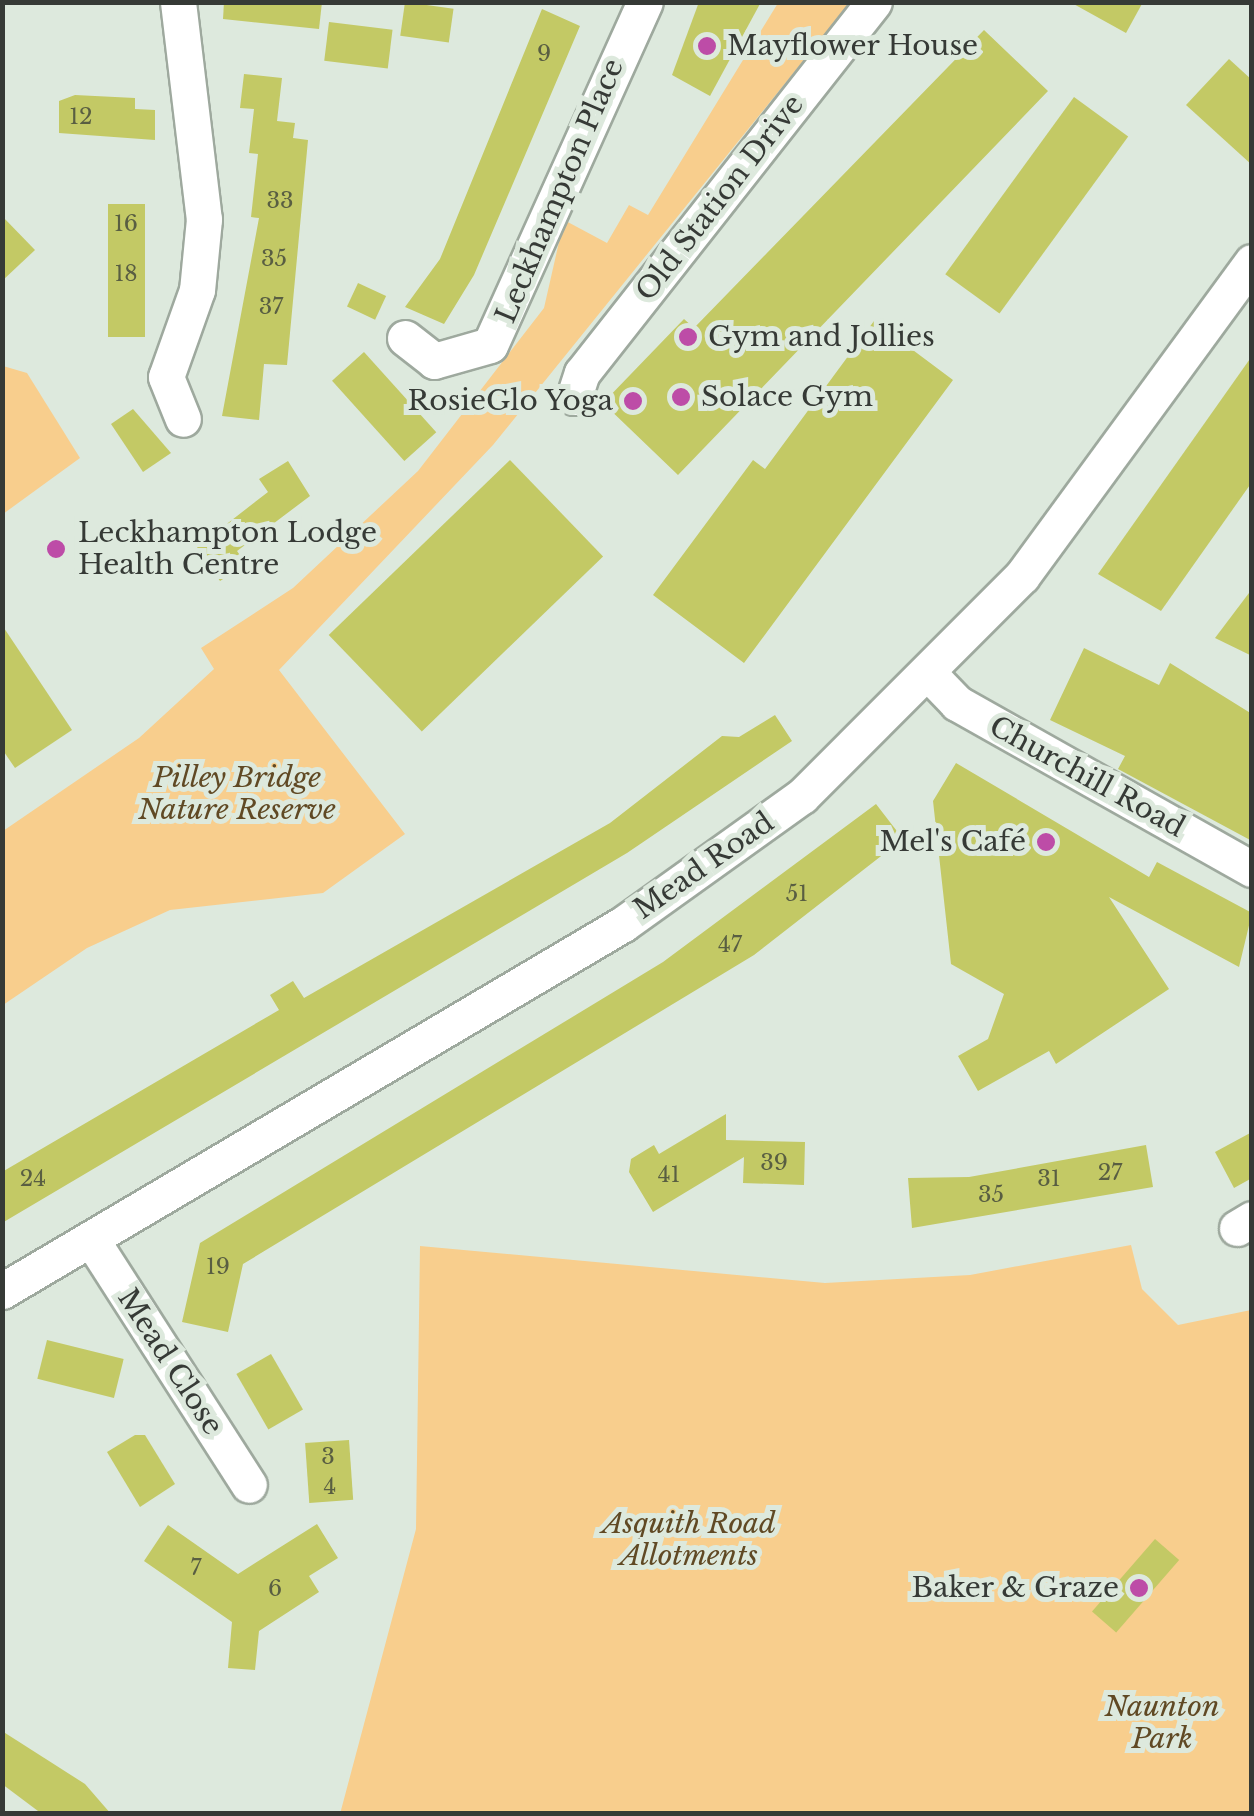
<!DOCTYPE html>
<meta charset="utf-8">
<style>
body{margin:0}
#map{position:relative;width:1254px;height:1816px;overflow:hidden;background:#dde9dd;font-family:"Libre Baskerville",serif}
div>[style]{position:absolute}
.green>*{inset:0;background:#f8ce8d}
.building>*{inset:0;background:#c3c965;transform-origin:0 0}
.roads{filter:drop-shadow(2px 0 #9ea99e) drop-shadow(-2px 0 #9ea99e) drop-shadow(0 2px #9ea99e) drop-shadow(0 -2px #9ea99e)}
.street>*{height:35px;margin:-17.5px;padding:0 17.5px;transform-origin:17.5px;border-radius:17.5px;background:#fff}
.dots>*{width:28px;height:28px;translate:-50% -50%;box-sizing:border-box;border:5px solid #dde9dd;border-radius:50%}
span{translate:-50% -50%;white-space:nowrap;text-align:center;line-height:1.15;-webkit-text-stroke:10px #dde9dd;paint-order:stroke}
.number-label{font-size:22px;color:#595e42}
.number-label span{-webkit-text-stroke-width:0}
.poi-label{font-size:28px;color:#363a36}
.left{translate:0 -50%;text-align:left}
.right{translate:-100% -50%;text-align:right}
.street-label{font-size:28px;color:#363a36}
.park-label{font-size:28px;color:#604924;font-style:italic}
.frame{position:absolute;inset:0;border:5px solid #363a36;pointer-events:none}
</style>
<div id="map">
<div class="green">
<div style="clip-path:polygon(778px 3px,850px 3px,493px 445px,279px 670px,405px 834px,323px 893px,170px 910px,87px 948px,3px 1005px,3px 831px,139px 738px,214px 669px,201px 648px,293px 588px,418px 471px,544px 308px,564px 220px,607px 243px,629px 205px,648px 215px)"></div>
<div style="clip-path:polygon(3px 366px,27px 373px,80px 458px,3px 514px)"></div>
<div style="clip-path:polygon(1131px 1245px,1142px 1289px,1178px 1325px,1251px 1310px,1251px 1813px,340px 1814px,416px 1529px,420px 1246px,825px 1283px,970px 1275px)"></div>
</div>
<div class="building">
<div style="clip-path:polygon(224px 2px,322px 2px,319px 29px,223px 19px)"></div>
<div style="left:405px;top:2px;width:49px;height:34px;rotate:8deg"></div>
<div style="clip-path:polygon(699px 2px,761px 2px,710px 96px,672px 75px)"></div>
<div style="clip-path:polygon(1070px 2px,1143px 2px,1126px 33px)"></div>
<div style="clip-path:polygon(542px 9px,580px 26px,474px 275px,444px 324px,405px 307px,440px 259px)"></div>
<div style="left:329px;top:22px;width:64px;height:39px;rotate:7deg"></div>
<div style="clip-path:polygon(984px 30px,1048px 91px,678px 475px,603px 403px,684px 319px,694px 328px)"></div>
<div style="clip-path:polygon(1229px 59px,1252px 80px,1252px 165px,1186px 105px)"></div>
<div style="clip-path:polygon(244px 74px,282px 78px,277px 121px,295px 123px,293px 138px,308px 140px,287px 365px,264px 364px,259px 420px,222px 416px,259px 218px,251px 217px,258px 154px,249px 153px,254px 109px,240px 108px)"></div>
<div style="clip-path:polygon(75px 95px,135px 98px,135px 109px,155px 110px,155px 140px,59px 133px,59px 101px)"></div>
<div style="left:1074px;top:97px;width:67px;height:219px;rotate:36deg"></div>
<div style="left:108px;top:204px;width:37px;height:133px"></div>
<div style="clip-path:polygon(2px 216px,35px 250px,2px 281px)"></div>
<div style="left:358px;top:283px;width:31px;height:26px;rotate:25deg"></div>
<div style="clip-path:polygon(874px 321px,953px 380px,744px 663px,653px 595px,753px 460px,765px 469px)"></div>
<div style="left:364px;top:352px;width:108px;height:43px;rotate:48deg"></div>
<div style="clip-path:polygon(1252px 356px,1252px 482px,1161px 611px,1098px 574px)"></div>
<div style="clip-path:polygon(133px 409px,171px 453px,143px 472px,111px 424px)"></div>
<div style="left:510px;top:460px;width:134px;height:252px;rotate:46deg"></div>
<div style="clip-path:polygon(288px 461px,310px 496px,237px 551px,246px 564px,220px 581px,197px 547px,268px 492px,259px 479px)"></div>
<div style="clip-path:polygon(1252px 589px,1252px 656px,1215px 638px)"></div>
<div style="clip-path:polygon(2px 625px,72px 730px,15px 768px,2px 749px)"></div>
<div style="clip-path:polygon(1084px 648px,1159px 685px,1170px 663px,1252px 714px,1252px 841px,1118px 769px,1125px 756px,1050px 720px)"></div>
<div style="clip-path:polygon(775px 715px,792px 741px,627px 853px,2px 1223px,2px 1172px,279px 1010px,270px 995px,293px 981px,304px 998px,610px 823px,722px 736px,739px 737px)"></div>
<div style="clip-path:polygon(956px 763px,1149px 877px,1157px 862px,1252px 913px,1239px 967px,1109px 897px,1169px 989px,1056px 1064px,1049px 1051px,978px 1091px,958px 1056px,988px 1039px,1004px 994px,951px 964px,933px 801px)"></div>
<div style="clip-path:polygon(876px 804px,903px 839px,754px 955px,243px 1264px,228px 1332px,182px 1322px,200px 1243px,663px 962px)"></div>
<div style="clip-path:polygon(726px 1114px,726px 1140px,805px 1142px,804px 1185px,743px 1183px,744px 1157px,653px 1212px,629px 1172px,631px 1159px,654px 1145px,659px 1154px)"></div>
<div style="clip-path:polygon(1252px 1132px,1252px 1178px,1234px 1188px,1215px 1152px)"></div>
<div style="clip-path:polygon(1146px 1145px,1153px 1187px,912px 1228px,908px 1178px,969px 1177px)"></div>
<div style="left:47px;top:1340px;width:79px;height:40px;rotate:14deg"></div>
<div style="left:271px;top:1354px;width:64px;height:40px;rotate:60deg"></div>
<div style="clip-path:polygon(135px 1435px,145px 1435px,175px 1484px,140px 1507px,107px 1452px)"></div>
<div style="left:349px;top:1440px;width:60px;height:44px;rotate:86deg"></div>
<div style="clip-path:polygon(317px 1524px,338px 1558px,309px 1576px,319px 1592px,259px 1631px,255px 1670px,228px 1668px,232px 1622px,144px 1561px,168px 1525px,238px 1574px)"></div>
<div style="left:1155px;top:1539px;width:32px;height:96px;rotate:41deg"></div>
<div style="clip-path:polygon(2px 1731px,85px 1784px,111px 1814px,42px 1814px,2px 1784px)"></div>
</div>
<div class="roads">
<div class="street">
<div style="left:178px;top:2px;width:219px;rotate:83.2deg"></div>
<div style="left:204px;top:219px;width:71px;rotate:95.6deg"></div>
<div style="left:197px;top:290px;width:92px;rotate:109.6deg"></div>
<div style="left:166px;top:377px;width:45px;rotate:68deg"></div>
<div style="left:405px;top:338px;width:37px;rotate:38deg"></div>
<div style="left:434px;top:361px;width:58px;rotate:-15.9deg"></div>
<div style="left:490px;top:345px;width:376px;rotate:-65.7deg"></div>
<div style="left:574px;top:397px;width:25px;rotate:-72deg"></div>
<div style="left:582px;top:373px;width:472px;rotate:-51.8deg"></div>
<div style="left:930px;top:675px;width:39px;rotate:46deg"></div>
<div style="left:957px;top:703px;width:338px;rotate:29.4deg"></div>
<div style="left:1237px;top:1228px;width:17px;rotate:-31deg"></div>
<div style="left:91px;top:1239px;width:292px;rotate:57.3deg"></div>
<div style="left:2px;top:1291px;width:721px;rotate:-30.58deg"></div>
<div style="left:623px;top:924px;width:220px;rotate:-35.6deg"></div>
<div style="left:802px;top:796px;width:311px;rotate:-45deg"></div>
<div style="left:1022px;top:576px;width:389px;rotate:-53.8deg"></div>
</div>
</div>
<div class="dots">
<div style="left:707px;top:46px;background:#bd4ca7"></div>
<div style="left:688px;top:337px;background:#bd4ca7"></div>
<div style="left:681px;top:397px;background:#bd4ca7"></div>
<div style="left:633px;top:401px;background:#bd4ca7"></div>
<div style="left:56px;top:549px;background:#bd4ca7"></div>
<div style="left:1046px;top:842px;background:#bd4ca7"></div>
<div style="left:1139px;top:1588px;background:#bd4ca7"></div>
</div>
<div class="number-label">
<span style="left:544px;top:54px">9</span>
<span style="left:81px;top:117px">12</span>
<span style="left:280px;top:201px">33</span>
<span style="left:126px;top:224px">16</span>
<span style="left:274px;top:259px">35</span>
<span style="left:126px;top:274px">18</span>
<span style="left:271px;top:307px">37</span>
<span style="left:797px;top:894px">51</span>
<span style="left:730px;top:945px">47</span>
<span style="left:774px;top:1163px">39</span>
<span style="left:1110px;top:1173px">27</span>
<span style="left:669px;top:1175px">41</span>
<span style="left:33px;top:1179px">24</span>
<span style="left:1049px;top:1179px">31</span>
<span style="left:991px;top:1195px">35</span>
<span style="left:218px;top:1267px">19</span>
<span style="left:328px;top:1457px">3</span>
<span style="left:330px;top:1487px">4</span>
<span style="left:196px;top:1568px">7</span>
<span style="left:275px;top:1589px">6</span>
</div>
<div class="poi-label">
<span class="left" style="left:727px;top:46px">Mayflower House</span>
<span class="left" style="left:708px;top:337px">Gym and Jollies</span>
<span class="left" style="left:701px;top:397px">Solace Gym</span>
<span class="right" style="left:613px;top:401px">RosieGlo Yoga</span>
<span class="left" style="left:78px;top:549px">Leckhampton Lodge<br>Health Centre</span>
<span class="right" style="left:1026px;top:842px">Mel's Café</span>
<span class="right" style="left:1119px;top:1588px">Baker &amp; Graze</span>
</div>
<div class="street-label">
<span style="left:560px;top:191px;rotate:-67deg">Leckhampton Place</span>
<span style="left:720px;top:198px;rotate:-52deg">Old Station Drive</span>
<span style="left:1087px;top:777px;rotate:29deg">Churchill Road</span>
<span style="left:704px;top:866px;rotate:-35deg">Mead Road</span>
<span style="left:170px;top:1362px;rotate:57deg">Mead Close</span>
</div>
<div class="park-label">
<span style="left:237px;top:794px">Pilley Bridge<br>Nature Reserve</span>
<span style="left:689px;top:1540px">Asquith Road<br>Allotments</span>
<span style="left:1162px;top:1723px">Naunton<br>Park</span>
</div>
<div class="frame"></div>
</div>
